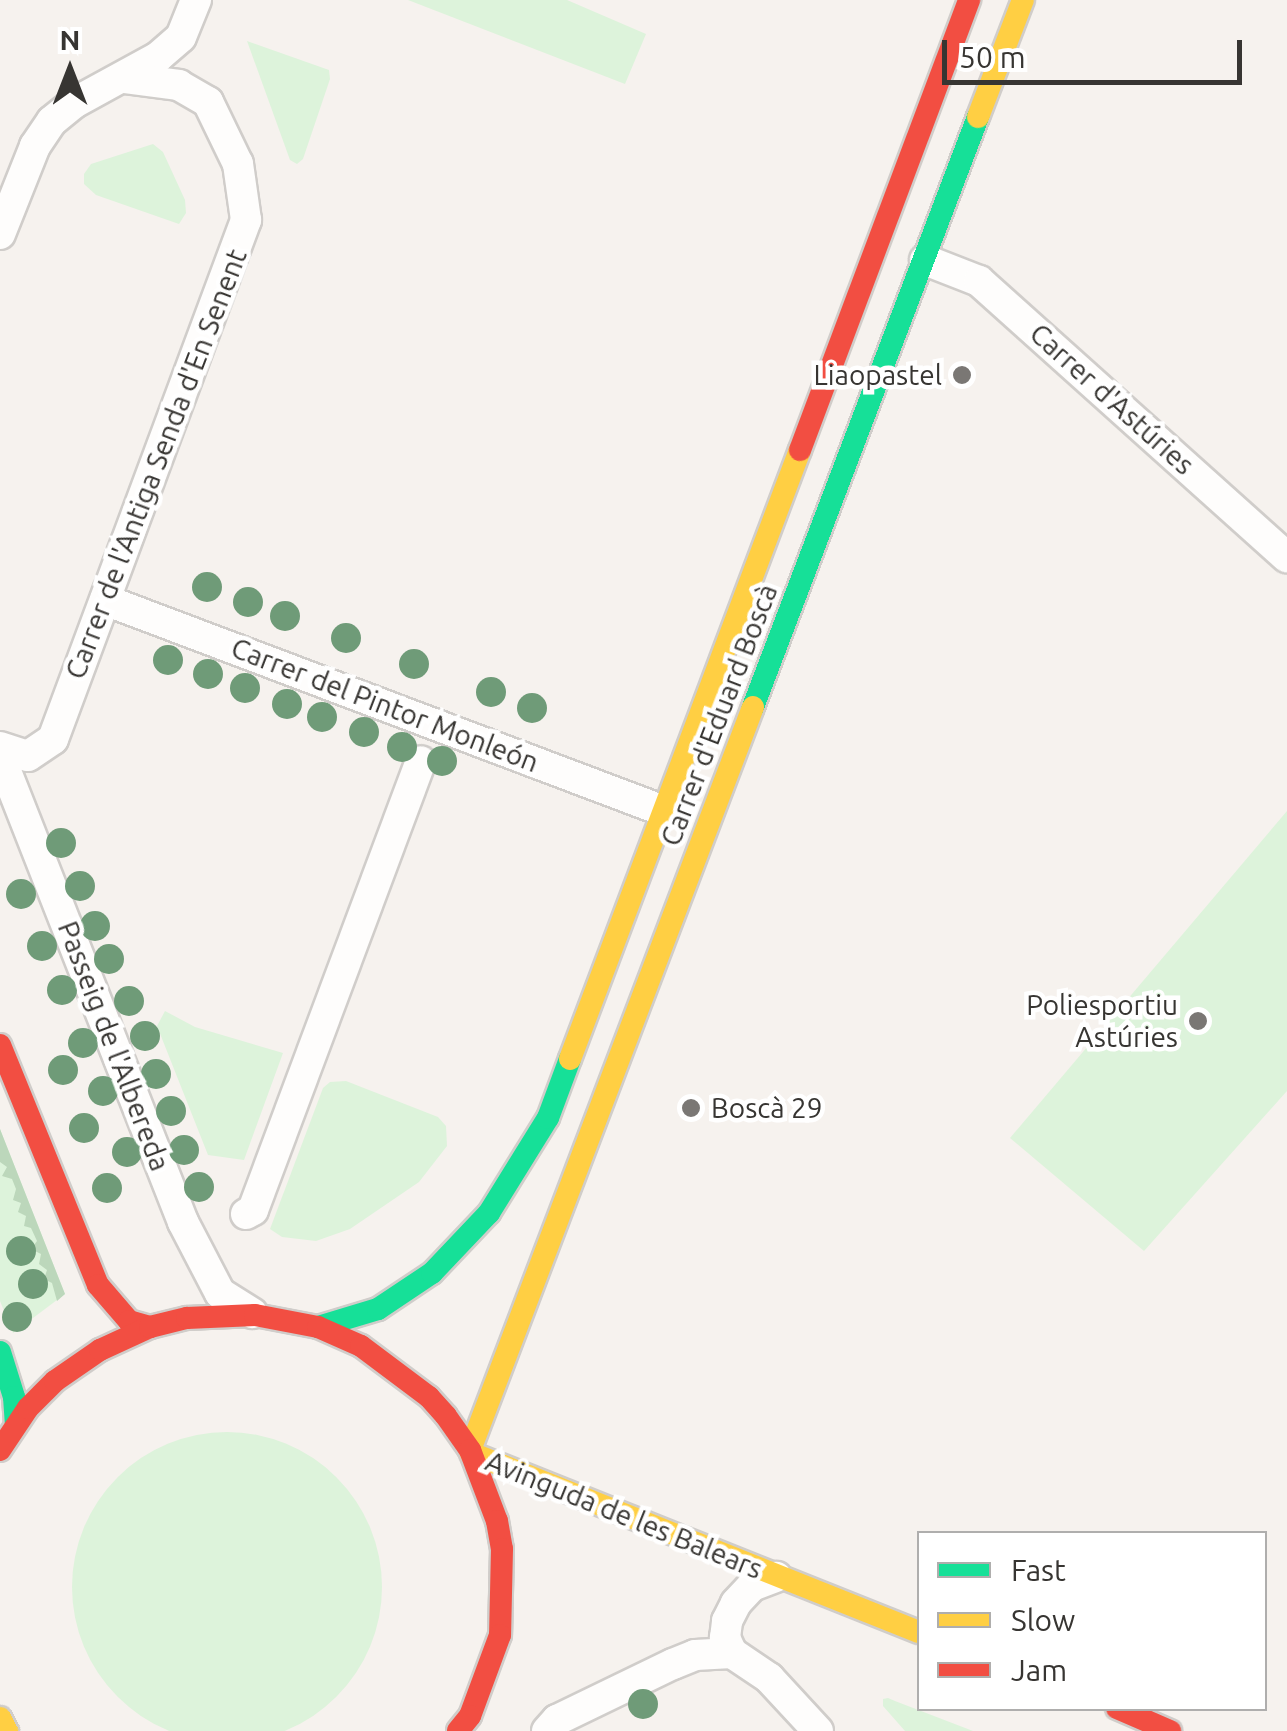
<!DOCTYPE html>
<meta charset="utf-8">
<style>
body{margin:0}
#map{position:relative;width:1287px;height:1731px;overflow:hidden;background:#f6f2ee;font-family:Ubuntu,sans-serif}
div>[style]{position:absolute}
.green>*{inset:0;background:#ddf3db}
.round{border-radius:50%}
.forest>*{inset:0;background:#bcd7bb}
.roads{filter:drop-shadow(2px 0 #d0cdca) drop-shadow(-2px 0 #d0cdca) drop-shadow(0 2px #d0cdca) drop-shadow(0 -2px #d0cdca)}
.street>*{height:30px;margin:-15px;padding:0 15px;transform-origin:15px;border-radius:15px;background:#fefdfc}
.fast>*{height:22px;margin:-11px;padding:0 11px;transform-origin:11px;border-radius:11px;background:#16e098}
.slow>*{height:22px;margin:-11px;padding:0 11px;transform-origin:11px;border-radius:11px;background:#ffcf43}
.jam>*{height:22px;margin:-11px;padding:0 11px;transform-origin:11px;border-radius:11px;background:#f24e42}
.trees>*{width:30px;height:30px;margin:-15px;border-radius:50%;background:#6f9b78}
.dots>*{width:28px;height:28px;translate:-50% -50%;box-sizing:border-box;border:5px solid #fff;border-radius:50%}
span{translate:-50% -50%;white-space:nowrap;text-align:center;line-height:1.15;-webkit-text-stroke:9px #fff;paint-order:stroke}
.poi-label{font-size:28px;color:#373532}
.right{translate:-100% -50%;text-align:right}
.left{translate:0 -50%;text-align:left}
.street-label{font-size:28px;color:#373532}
.legend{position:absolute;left:917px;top:1531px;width:350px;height:180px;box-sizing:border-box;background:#fff;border:2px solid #afaead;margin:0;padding:12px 18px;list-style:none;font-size:30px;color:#373532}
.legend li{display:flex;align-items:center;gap:20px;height:50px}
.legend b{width:50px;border:2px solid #afaead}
.north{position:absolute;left:20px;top:20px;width:100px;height:100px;-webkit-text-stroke:8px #fff;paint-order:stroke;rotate:0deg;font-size:28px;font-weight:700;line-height:40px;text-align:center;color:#373532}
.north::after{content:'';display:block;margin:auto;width:35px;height:45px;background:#373532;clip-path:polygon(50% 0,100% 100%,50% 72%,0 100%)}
.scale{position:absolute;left:942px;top:40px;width:300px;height:45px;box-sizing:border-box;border:5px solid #373532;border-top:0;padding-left:12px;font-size:30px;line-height:35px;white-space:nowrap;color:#373532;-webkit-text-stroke:8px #fff;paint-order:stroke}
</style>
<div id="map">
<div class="green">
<div style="clip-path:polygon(408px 0,567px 0,646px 34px,625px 84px)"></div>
<div style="clip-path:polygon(247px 41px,329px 70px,330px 79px,303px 159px,297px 164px,290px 160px)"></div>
<div style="clip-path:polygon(153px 144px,163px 152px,185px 200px,186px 213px,179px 224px,96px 195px,84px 184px,84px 174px,91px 164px)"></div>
<div style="clip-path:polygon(1287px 811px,1287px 1091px,1144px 1251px,1010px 1138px)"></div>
<div style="clip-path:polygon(165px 1011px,195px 1027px,283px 1053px,244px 1160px,208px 1155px,157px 1026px)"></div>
<div style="clip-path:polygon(346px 1081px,438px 1117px,446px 1126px,447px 1146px,419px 1182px,350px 1229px,316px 1241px,282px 1237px,270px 1229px,323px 1088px,330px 1082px)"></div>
<div style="clip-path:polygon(0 1129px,65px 1294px,13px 1333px,0 1301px)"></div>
<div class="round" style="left:72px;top:1432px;width:310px;height:310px"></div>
<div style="clip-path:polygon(888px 1698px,895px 1701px,973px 1731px,905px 1731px,883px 1706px,883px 1699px)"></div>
</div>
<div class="forest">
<div style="clip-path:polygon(0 1129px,65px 1294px,57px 1301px,52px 1283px,44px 1279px,47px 1270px,39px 1264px,41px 1254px,31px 1249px,37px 1241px,31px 1228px,24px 1226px,26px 1216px,18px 1212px,21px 1203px,13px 1200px,16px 1189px,12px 1179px,2px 1176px,7px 1167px,0 1162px)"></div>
</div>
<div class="roads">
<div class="street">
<div style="left:0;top:234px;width:95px;rotate:-68.3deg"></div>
<div style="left:35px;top:146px;width:30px;rotate:-56deg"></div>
<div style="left:52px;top:121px;width:28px;rotate:-39deg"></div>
<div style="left:74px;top:103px;width:96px;rotate:-28.7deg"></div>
<div style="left:158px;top:57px;width:30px;rotate:-41deg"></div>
<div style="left:181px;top:37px;width:40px;rotate:-68deg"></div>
<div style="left:925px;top:260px;width:58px;rotate:21.3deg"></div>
<div style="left:979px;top:281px;width:414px;rotate:41.9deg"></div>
<div style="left:105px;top:600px;width:597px;rotate:20.68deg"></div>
<div style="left:0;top:747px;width:29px;rotate:18deg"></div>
<div style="left:28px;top:756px;width:30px;rotate:-34deg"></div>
<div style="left:53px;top:739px;width:554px;rotate:-69.6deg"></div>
<div style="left:246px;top:220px;width:57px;rotate:-98.1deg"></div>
<div style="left:238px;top:164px;width:69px;rotate:-115.8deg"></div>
<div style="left:208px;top:102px;width:34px;rotate:-150deg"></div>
<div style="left:179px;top:85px;width:54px;rotate:-172.6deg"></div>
<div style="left:0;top:756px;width:501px;rotate:68.56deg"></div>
<div style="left:183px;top:1222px;width:80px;rotate:62.5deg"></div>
<div style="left:220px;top:1293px;width:38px;rotate:32deg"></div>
<div style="left:246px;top:1214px;width:8px;rotate:-30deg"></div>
<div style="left:253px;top:1210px;width:479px;rotate:-69.5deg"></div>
<div style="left:732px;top:1653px;width:45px;rotate:34deg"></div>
<div style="left:769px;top:1678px;width:72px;rotate:47.2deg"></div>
<div style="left:732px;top:1653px;width:17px;rotate:-115deg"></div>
<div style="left:725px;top:1638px;width:17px;rotate:-83deg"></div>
<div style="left:727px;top:1621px;width:20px;rotate:-63deg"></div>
<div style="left:736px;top:1603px;width:23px;rotate:-47deg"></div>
<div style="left:752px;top:1586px;width:26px;rotate:-21deg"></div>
<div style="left:547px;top:1731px;width:15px;rotate:-48deg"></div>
<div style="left:557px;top:1720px;width:129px;rotate:-25.8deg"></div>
<div style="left:673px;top:1664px;width:24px;rotate:-22deg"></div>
<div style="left:695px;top:1655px;width:37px;rotate:-3deg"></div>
</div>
<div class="fast">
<div style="left:753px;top:707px;width:631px;rotate:-69.13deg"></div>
<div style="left:318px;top:1327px;width:63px;rotate:-16.7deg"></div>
<div style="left:378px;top:1309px;width:65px;rotate:-33.7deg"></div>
<div style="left:432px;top:1273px;width:83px;rotate:-46.5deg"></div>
<div style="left:489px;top:1213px;width:112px;rotate:-58.2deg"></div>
<div style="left:548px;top:1118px;width:63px;rotate:-69.6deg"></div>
<div style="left:0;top:1352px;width:47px;rotate:72.7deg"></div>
<div style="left:14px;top:1397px;width:27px;rotate:86deg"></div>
</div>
<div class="slow">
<div style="left:978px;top:117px;width:125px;rotate:-69deg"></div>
<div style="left:570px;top:1059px;width:651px;rotate:-69.31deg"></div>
<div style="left:470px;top:1450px;width:795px;rotate:-69.15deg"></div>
<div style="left:471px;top:1453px;width:482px;rotate:21.8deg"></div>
<div style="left:0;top:1718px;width:15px;rotate:62deg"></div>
</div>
<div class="jam">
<div style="left:800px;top:450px;width:481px;rotate:-69.4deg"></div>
<div style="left:0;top:1045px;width:259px;rotate:67.8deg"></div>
<div style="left:98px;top:1285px;width:48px;rotate:49.3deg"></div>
<div style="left:129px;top:1321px;width:22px;rotate:16deg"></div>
<div style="left:0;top:1450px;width:50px;rotate:-56.3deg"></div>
<div style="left:28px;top:1408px;width:38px;rotate:-45deg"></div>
<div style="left:55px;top:1381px;width:55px;rotate:-34.6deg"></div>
<div style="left:100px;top:1350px;width:55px;rotate:-24.7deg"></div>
<div style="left:150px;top:1327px;width:38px;rotate:-14deg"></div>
<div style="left:187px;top:1318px;width:68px;rotate:-2.5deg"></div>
<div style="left:255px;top:1315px;width:64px;rotate:10.8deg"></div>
<div style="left:318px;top:1327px;width:47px;rotate:23.8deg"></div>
<div style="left:361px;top:1346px;width:85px;rotate:36.9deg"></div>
<div style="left:429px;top:1397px;width:25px;rotate:48deg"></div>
<div style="left:446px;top:1416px;width:42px;rotate:54.8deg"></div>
<div style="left:470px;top:1450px;width:76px;rotate:69.2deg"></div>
<div style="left:497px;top:1521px;width:28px;rotate:80deg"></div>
<div style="left:502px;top:1549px;width:86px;rotate:91.3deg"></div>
<div style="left:500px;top:1635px;width:86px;rotate:110.3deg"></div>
<div style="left:470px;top:1716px;width:19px;rotate:129deg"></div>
<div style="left:1117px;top:1708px;width:58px;rotate:23.5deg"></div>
</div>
</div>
<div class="trees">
<div style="left:207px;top:587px"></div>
<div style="left:248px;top:602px"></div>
<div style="left:285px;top:616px"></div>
<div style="left:346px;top:638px"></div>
<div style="left:168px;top:660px"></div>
<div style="left:414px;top:664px"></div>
<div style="left:208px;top:674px"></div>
<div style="left:245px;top:688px"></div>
<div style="left:491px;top:692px"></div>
<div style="left:287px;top:704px"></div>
<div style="left:532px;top:708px"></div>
<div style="left:322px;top:717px"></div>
<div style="left:364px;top:732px"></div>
<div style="left:402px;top:747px"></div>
<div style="left:442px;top:761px"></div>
<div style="left:61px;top:843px"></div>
<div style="left:80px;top:886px"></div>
<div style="left:21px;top:894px"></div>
<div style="left:95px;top:926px"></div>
<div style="left:42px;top:946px"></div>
<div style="left:109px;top:959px"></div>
<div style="left:62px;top:990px"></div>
<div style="left:129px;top:1001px"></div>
<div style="left:145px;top:1036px"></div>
<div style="left:83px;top:1043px"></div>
<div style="left:63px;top:1070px"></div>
<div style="left:156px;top:1074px"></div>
<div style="left:103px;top:1091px"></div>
<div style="left:171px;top:1111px"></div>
<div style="left:84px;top:1128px"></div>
<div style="left:184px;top:1150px"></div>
<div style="left:127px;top:1152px"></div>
<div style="left:199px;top:1187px"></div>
<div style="left:107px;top:1188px"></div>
<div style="left:21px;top:1251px"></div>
<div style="left:33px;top:1284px"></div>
<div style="left:17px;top:1317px"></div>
<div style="left:643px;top:1704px"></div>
</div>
<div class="dots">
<div style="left:962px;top:375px;background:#7a7774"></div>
<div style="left:1198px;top:1021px;background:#7a7774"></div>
<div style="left:691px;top:1108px;background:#7a7774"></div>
</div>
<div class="poi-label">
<span class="right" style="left:942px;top:375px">Liaopastel</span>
<span class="right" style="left:1178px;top:1021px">Poliesportiu<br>Astúries</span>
<span class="left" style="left:711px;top:1108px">Boscà 29</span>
</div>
<div class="street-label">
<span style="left:1112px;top:399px;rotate:42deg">Carrer d'Astúries</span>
<span style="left:156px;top:464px;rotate:-69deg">Carrer de l'Antiga Senda d'En Senent</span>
<span style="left:385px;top:705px;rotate:21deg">Carrer del Pintor Monleón</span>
<span style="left:719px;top:715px;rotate:-69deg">Carrer d'Eduard Boscà</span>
<span style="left:114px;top:1046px;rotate:69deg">Passeig de l'Albereda</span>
<span style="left:624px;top:1515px;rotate:22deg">Avinguda de les Balears</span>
</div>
<ul class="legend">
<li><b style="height:12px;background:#16e098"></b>Fast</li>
<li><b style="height:12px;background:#ffcf43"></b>Slow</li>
<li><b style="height:12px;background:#f24e42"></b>Jam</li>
</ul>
<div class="north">N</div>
<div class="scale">50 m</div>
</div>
